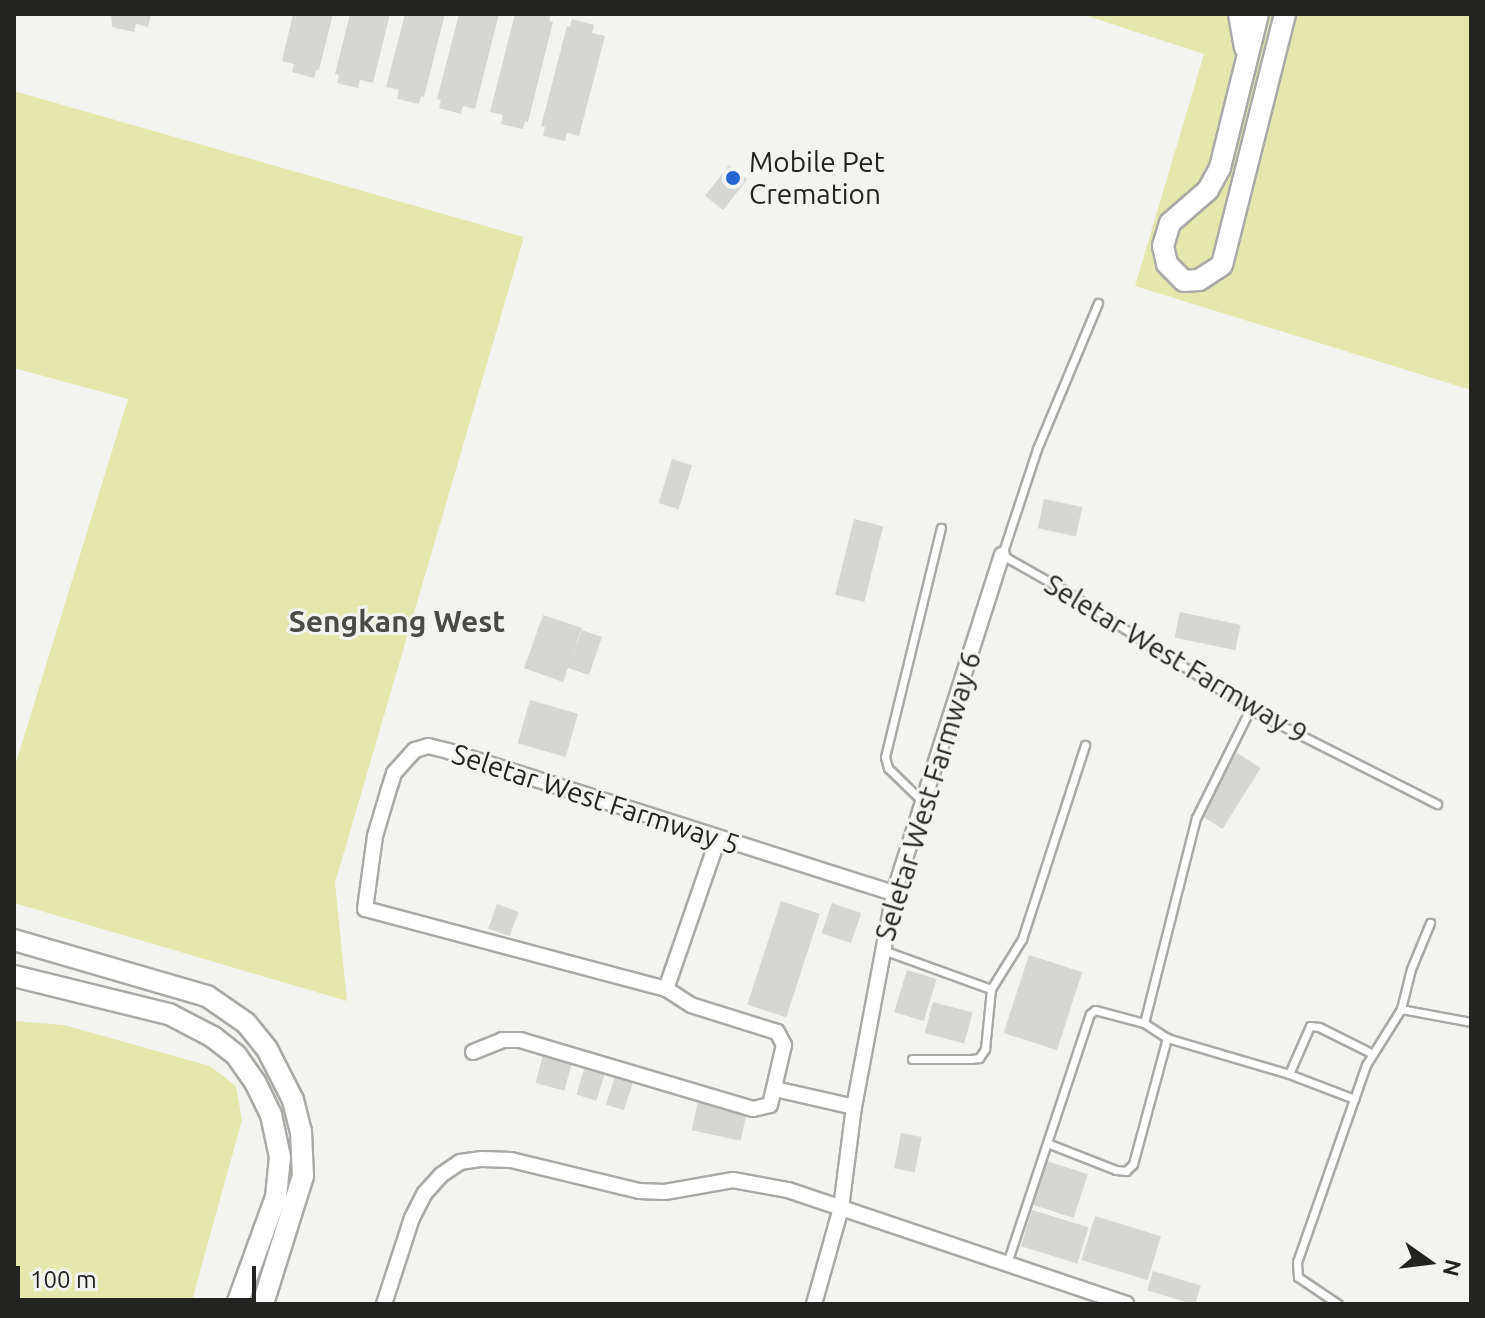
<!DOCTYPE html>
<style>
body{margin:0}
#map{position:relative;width:1485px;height:1318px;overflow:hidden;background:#f3f4f0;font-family:Ubuntu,sans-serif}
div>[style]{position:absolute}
.green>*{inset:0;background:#e5e8ad}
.building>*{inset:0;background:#d6d7d3;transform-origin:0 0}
.roads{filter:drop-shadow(2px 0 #a9a9a6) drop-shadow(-2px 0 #a9a9a6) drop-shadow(0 2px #a9a9a6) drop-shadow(0 -2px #a9a9a6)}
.lane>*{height:7px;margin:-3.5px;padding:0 3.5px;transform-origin:3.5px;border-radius:3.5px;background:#fff}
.street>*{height:14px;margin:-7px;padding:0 7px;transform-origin:7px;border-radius:7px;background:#fff}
.secondary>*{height:20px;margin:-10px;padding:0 10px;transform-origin:10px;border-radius:10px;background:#fff}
.dots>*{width:22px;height:22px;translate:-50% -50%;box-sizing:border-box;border:4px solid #f3f4f0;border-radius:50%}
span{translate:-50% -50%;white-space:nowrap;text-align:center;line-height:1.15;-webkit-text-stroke:6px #f3f4f0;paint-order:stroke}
.poi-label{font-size:28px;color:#232321}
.left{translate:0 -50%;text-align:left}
.street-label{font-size:28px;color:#232321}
.neighbourhood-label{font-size:30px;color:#4a4a47;font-weight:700}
.frame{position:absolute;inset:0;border:16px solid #232321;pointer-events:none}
.north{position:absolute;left:1389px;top:1222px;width:80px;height:80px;-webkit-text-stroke:6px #f3f4f0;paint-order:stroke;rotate:104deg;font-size:22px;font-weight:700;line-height:32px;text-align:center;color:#232321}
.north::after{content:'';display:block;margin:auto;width:28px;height:36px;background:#232321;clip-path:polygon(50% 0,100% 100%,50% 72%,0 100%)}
.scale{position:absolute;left:16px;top:1266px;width:240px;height:36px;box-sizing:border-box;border:4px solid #232321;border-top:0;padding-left:10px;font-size:24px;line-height:28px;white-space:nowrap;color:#232321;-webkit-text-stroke:6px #f3f4f0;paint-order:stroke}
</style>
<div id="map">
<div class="green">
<div style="clip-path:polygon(1081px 14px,1471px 14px,1471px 390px,1135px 286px,1204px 54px)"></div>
<div style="clip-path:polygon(14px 91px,524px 237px,335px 883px,347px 1001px,14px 903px,14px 769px,128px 399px,14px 368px)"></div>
<div style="clip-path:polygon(14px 1021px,64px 1025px,210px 1066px,236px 1086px,242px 1120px,191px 1304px,14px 1304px)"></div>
</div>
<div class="building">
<div style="clip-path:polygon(111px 14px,151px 14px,148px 27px,136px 24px,134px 32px,112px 27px)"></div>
<div style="clip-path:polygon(293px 14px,333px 14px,319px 70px,316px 70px,314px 78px,292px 72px,294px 64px,282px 61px)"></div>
<div style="clip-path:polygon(350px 14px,390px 14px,373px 83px,360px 80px,358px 88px,337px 83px,339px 75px,335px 74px)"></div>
<div style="clip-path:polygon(405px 14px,445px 14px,424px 97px,421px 96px,419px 104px,397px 99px,399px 90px,386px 87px)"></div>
<div style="clip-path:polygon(459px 14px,499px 14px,475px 109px,463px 106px,461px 114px,439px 108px,441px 100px,437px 99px)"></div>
<div style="clip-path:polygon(515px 14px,551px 14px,549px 21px,553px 22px,528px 122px,525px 121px,523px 129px,501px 124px,503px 115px,490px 112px)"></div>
<div style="clip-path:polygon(572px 19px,594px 25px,592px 33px,605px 36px,579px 136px,567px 133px,565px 141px,543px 136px,545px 127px,541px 126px,567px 26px,570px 27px)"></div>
<div style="left:729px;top:165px;width:23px;height:39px;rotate:38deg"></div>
<div style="left:672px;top:459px;width:21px;height:46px;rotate:17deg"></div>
<div style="left:1044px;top:499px;width:39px;height:30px;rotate:12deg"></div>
<div style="left:854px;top:519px;width:30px;height:78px;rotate:14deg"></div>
<div style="left:1180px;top:612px;width:62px;height:26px;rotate:12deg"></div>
<div style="clip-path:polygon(543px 615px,582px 628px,571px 659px,582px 630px,602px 637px,589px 675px,568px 668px,563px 682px,524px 668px)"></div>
<div style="left:530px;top:700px;width:50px;height:45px;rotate:16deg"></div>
<div style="left:1237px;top:753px;width:28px;height:72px;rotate:32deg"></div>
<div style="left:781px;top:901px;width:41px;height:109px;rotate:18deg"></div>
<div style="left:832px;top:903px;width:31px;height:32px;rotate:19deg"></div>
<div style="left:497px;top:904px;width:23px;height:26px;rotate:20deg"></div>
<div style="left:1029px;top:955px;width:56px;height:82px;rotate:18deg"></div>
<div style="left:907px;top:970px;width:31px;height:44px;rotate:17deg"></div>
<div style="left:933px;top:1002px;width:41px;height:32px;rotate:15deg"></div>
<div style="left:544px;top:1051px;width:30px;height:33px;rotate:15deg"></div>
<div style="left:586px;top:1063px;width:21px;height:33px;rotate:17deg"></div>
<div style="left:616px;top:1073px;width:19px;height:33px;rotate:18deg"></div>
<div style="left:698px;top:1101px;width:50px;height:30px;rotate:12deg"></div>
<div style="left:901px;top:1133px;width:21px;height:36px;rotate:11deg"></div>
<div style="left:1047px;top:1161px;width:43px;height:46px;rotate:18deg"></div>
<div style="left:1032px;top:1210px;width:59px;height:38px;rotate:17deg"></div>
<div style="left:1095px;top:1216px;width:69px;height:46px;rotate:17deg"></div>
<div style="left:1153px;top:1271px;width:50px;height:20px;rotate:17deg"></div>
</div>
<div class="roads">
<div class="lane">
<div style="left:1098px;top:303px;width:158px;rotate:112.7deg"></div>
<div style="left:1037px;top:449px;width:112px;rotate:108.3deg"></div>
<div style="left:1002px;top:555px;width:69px;rotate:29.5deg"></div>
<div style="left:1062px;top:589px;width:229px;rotate:32.5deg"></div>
<div style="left:1255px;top:712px;width:204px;rotate:26.8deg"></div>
<div style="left:922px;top:801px;width:47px;rotate:-135.9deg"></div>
<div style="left:888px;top:768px;width:11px;rotate:-105deg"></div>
<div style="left:885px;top:757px;width:236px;rotate:-76.3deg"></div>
<div style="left:883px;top:950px;width:115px;rotate:19.9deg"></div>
<div style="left:1401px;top:1009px;width:71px;rotate:10.5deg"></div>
<div style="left:1144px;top:1023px;width:211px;rotate:-75.8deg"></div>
<div style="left:1196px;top:818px;width:122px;rotate:-63.6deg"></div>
<div style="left:912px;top:1059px;width:59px"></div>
<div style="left:971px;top:1059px;width:8px;rotate:-7deg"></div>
<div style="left:979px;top:1058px;width:11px;rotate:-56deg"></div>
<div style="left:985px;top:1049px;width:60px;rotate:-84.3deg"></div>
<div style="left:991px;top:989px;width:59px;rotate:-58.2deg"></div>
<div style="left:1022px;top:939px;width:204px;rotate:-72deg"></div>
<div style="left:1289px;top:1074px;width:52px;rotate:-66.4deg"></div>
<div style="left:1310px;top:1026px;width:9px;rotate:6deg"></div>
<div style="left:1319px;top:1027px;width:58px;rotate:26.6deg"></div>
<div style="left:1047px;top:1143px;width:74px;rotate:21.4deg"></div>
<div style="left:1116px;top:1170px;width:10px;rotate:6deg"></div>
<div style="left:1126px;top:1171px;width:10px;rotate:-45deg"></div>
<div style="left:1133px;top:1164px;width:131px;rotate:-74.9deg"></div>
<div style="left:1007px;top:1263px;width:262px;rotate:-71.6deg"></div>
<div style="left:1090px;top:1014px;width:6px;rotate:-39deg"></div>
<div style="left:1095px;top:1010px;width:51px;rotate:14.9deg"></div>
<div style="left:1144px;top:1023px;width:27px;rotate:33deg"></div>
<div style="left:1167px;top:1038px;width:127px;rotate:16.4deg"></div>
<div style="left:1289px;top:1074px;width:70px;rotate:21deg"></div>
<div style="left:1338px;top:1304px;width:48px;rotate:-146deg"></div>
<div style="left:1298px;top:1277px;width:15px;rotate:-94deg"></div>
<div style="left:1297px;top:1262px;width:209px;rotate:-70.7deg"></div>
<div style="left:1366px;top:1065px;width:66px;rotate:-58deg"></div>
<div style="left:1401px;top:1009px;width:41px;rotate:-76deg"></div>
<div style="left:1411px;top:969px;width:50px;rotate:-67.6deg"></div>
</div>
<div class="street">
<div style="left:666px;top:989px;width:159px;rotate:-70.9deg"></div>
<div style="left:473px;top:1052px;width:31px;rotate:-22deg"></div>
<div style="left:502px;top:1040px;width:18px"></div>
<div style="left:520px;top:1040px;width:243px;rotate:16.5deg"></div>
<div style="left:753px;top:1109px;width:17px;rotate:-13deg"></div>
<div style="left:770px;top:1105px;width:62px;rotate:-76.9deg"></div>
<div style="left:784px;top:1045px;width:15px;rotate:-118deg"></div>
<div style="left:777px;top:1032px;width:90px;rotate:-162.6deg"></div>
<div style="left:691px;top:1005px;width:30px;rotate:-147deg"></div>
<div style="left:666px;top:989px;width:311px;rotate:-165.1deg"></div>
<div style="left:365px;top:909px;width:74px;rotate:-82.2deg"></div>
<div style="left:375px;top:836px;width:46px;rotate:-73.5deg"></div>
<div style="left:388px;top:792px;width:20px;rotate:-72deg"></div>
<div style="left:394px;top:773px;width:31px;rotate:-48deg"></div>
<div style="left:415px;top:750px;width:14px;rotate:-17deg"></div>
<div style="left:428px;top:746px;width:21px;rotate:14deg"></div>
<div style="left:448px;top:751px;width:468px;rotate:17.7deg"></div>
<div style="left:775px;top:1089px;width:81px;rotate:12.8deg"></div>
<div style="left:384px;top:1304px;width:90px;rotate:-72deg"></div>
<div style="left:412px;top:1218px;width:28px;rotate:-63deg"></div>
<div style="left:425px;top:1193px;width:24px;rotate:-48deg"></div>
<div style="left:441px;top:1175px;width:23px;rotate:-34deg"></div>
<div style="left:460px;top:1162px;width:22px;rotate:-8deg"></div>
<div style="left:482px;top:1159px;width:29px;rotate:2deg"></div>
<div style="left:511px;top:1160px;width:132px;rotate:13.6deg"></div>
<div style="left:639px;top:1191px;width:26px;rotate:2deg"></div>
<div style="left:665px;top:1192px;width:69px;rotate:-10deg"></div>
<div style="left:733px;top:1180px;width:56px;rotate:10.3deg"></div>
<div style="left:788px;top:1190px;width:357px;rotate:18.6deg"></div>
<div style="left:814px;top:1304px;width:100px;rotate:-74.3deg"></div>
<div style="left:841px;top:1208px;width:102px;rotate:-82.7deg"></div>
<div style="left:854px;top:1107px;width:218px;rotate:-79.4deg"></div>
<div style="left:894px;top:893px;width:355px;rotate:-72.3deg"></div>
</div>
<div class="secondary">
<div style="left:1239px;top:14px;width:34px;rotate:80deg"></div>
<div style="left:1258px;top:14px;width:159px;rotate:103.9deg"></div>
<div style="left:1220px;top:168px;width:25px;rotate:119deg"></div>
<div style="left:1208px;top:190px;width:50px;rotate:139deg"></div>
<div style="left:1170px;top:223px;width:24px;rotate:107deg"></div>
<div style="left:1163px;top:246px;width:18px;rotate:77deg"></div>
<div style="left:1167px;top:264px;width:24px;rotate:45deg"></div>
<div style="left:1184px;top:281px;width:15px;rotate:-4deg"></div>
<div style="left:1199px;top:280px;width:27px;rotate:-33deg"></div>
<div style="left:1222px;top:265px;width:259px;rotate:-75.9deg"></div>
<div style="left:14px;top:940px;width:201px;rotate:16.2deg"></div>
<div style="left:207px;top:996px;width:47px;rotate:34.7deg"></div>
<div style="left:246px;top:1023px;width:33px;rotate:51deg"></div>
<div style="left:267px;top:1049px;width:57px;rotate:63deg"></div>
<div style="left:293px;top:1100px;width:33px;rotate:76deg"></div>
<div style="left:301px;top:1132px;width:44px;rotate:87.4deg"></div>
<div style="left:303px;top:1176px;width:134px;rotate:107.4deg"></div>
<div style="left:14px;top:976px;width:160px;rotate:13.8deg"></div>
<div style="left:169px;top:1014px;width:50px;rotate:27.6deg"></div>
<div style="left:213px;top:1037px;width:29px;rotate:38deg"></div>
<div style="left:236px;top:1055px;width:33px;rotate:55deg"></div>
<div style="left:255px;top:1082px;width:37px;rotate:64deg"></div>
<div style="left:271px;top:1115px;width:43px;rotate:77.9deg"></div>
<div style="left:280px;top:1157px;width:40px;rotate:95.7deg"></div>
<div style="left:276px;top:1197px;width:114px;rotate:110deg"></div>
</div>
</div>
<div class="dots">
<div style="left:733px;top:178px;background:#2666d2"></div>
</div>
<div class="poi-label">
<span class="left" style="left:749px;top:178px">Mobile Pet<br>Cremation</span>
</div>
<div class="street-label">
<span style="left:1176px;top:659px;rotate:31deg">Seletar West Farmway 9</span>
<span style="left:928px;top:796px;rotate:-73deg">Seletar West Farmway 6</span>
<span style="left:596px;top:799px;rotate:18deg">Seletar West Farmway 5</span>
</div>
<div class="neighbourhood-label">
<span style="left:397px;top:621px">Sengkang West</span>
</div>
<div class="frame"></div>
<div class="north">N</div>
<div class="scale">100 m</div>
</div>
